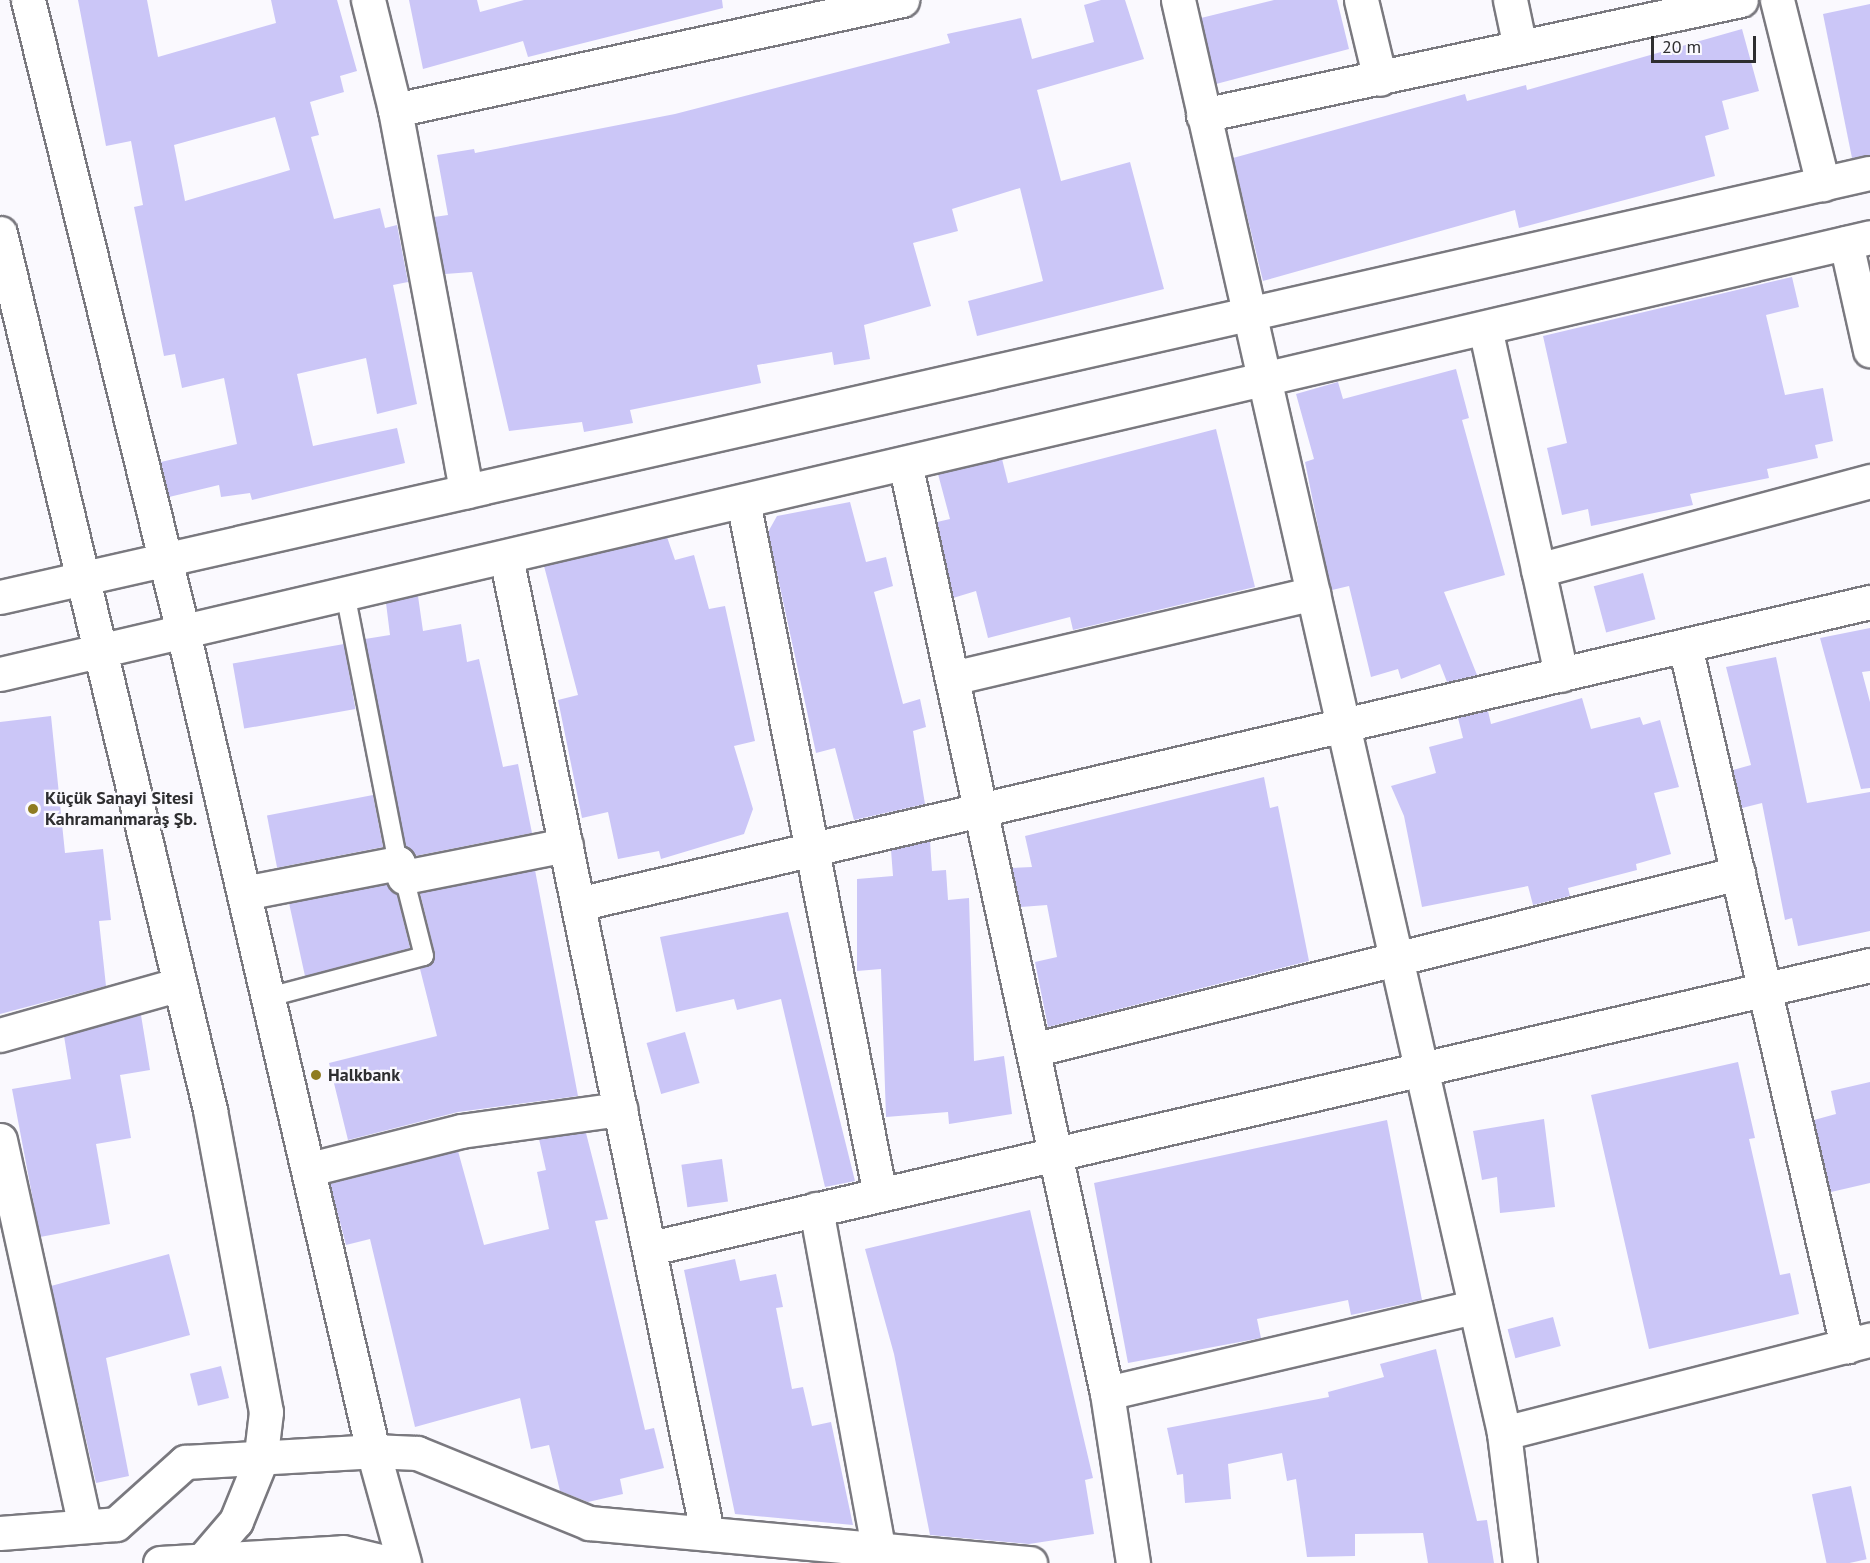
<!DOCTYPE html>
<meta charset="utf-8">
<style>
body{margin:0}
#map{position:relative;width:1870px;height:1563px;overflow:hidden;background:#faf9fe;font-family:"PT Sans",sans-serif}
div>[style]{position:absolute}
.building>*{inset:0;background:#cbc6f7;transform-origin:0 0}
.roads{filter:drop-shadow(2px 0 #7a797f) drop-shadow(-2px 0 #7a797f) drop-shadow(0 2px #7a797f) drop-shadow(0 -2px #7a797f)}
.lane>*{height:18px;margin:-9px;padding:0 9px;transform-origin:9px;border-radius:9px;background:#fff}
.street>*{height:33px;margin:-16.5px;padding:0 16.5px;transform-origin:16.5px;border-radius:16.5px;background:#fff}
.secondary>*{height:33px;margin:-16.5px;padding:0 16.5px;transform-origin:16.5px;border-radius:16.5px;background:#fff}
.dots>*{width:16px;height:16px;translate:-50% -50%;box-sizing:border-box;border:3px solid #faf9fe;border-radius:50%}
span{translate:-50% -50%;white-space:nowrap;text-align:center;line-height:1.15;-webkit-text-stroke:4.5px #faf9fe;paint-order:stroke}
.poi-label{font-size:18px;color:#2e2e30;font-weight:700}
.left{translate:0 -50%;text-align:left}
.scale{position:absolute;left:1651px;top:36px;width:105px;height:27px;box-sizing:border-box;border:3px solid #2e2e30;border-top:0;padding-left:8px;font-size:18px;line-height:21px;white-space:nowrap;color:#2e2e30;-webkit-text-stroke:4px #faf9fe;paint-order:stroke}
</style>
<div id="map">
<div class="building">
<div style="clip-path:polygon(evenodd,78px 0,147px 0,158px 57px,276px 23px,271px 0,337px 0,357px 71px,340px 76px,344px 92px,310px 102px,319px 135px,311px 137px,334px 219px,380px 208px,385px 228px,397px 225px,408px 282px,393px 285px,417px 404px,377px 414px,366px 358px,297px 374px,313px 446px,397px 428px,405px 463px,252px 500px,250px 493px,221px 497px,219px 485px,169px 497px,161px 462px,237px 444px,224px 378px,182px 388px,175px 354px,164px 356px,134px 207px,143px 205px,131px 141px,106px 146px,78px 0,275px 117px,290px 170px,185px 201px,174px 145px,275px 117px)"></div>
<div style="clip-path:polygon(409px 0,477px 0,480px 12px,524px 0,722px 0,723px 8px,528px 57px,523px 41px,423px 69px)"></div>
<div style="clip-path:polygon(1101px 0,1125px 0,1144px 59px,1037px 90px,1061px 181px,1130px 162px,1164px 289px,977px 336px,968px 301px,1043px 281px,1020px 188px,952px 209px,958px 231px,913px 243px,931px 306px,864px 325px,870px 359px,834px 365px,832px 352px,757px 365px,761px 383px,630px 410px,633px 423px,584px 432px,582px 422px,509px 431px,472px 272px,445px 274px,434px 217px,448px 215px,437px 155px,474px 149px,475px 153px,675px 114px,950px 43px,947px 34px,1021px 18px,1032px 59px,1094px 42px,1084px 5px)"></div>
<div style="clip-path:polygon(1274px 0,1337px 0,1349px 49px,1216px 84px,1201px 18px)"></div>
<div style="clip-path:polygon(1870px 4px,1870px 155px,1852px 158px,1823px 14px)"></div>
<div style="clip-path:polygon(1742px 29px,1759px 91px,1722px 101px,1729px 129px,1705px 136px,1715px 176px,1519px 228px,1515px 210px,1263px 281px,1233px 158px,1465px 94px,1467px 101px,1526px 85px,1527px 90px)"></div>
<div style="clip-path:polygon(1792px 277px,1799px 307px,1766px 315px,1785px 395px,1823px 388px,1833px 441px,1815px 445px,1818px 458px,1767px 469px,1769px 478px,1690px 494px,1693px 505px,1591px 526px,1588px 509px,1562px 515px,1547px 448px,1567px 443px,1543px 336px)"></div>
<div style="clip-path:polygon(1456px 369px,1469px 418px,1462px 420px,1505px 575px,1444px 592px,1477px 675px,1447px 682px,1440px 664px,1401px 679px,1398px 669px,1371px 677px,1349px 586px,1332px 590px,1329px 581px,1305px 462px,1314px 459px,1296px 394px,1338px 382px,1343px 399px)"></div>
<div style="clip-path:polygon(1216px 429px,1255px 587px,1073px 630px,1070px 617px,988px 638px,976px 591px,953px 598px,937px 522px,950px 519px,938px 474px,1002px 459px,1008px 483px)"></div>
<div style="clip-path:polygon(850px 502px,866px 562px,886px 557px,893px 586px,874px 592px,903px 704px,920px 699px,926px 727px,913px 731px,925px 804px,854px 820px,835px 748px,816px 753px,768px 532px,777px 516px)"></div>
<div style="clip-path:polygon(667px 537px,675px 560px,694px 555px,709px 609px,725px 606px,755px 741px,734px 746px,753px 809px,744px 834px,661px 859px,659px 851px,618px 859px,608px 812px,582px 818px,558px 700px,578px 695px,544px 566px)"></div>
<div style="left:1643px;top:573px;width:48px;height:51px;rotate:75deg"></div>
<div style="clip-path:polygon(418px 596px,423px 631px,461px 624px,467px 662px,479px 659px,503px 767px,518px 764px,532px 833px,415px 856px,406px 847px,365px 639px,390px 635px,386px 603px)"></div>
<div style="clip-path:polygon(1870px 628px,1870px 671px,1862px 672px,1870px 702px,1870px 788px,1861px 789px,1820px 638px)"></div>
<div style="left:344px;top:644px;width:66px;height:113px;rotate:80deg"></div>
<div style="clip-path:polygon(1776px 657px,1807px 803px,1870px 792px,1870px 931px,1798px 946px,1792px 918px,1785px 920px,1762px 803px,1742px 808px,1733px 770px,1751px 765px,1726px 667px)"></div>
<div style="clip-path:polygon(1582px 698px,1591px 729px,1640px 717px,1643px 725px,1660px 720px,1679px 787px,1654px 793px,1671px 854px,1636px 864px,1637px 870px,1568px 888px,1570px 896px,1533px 905px,1528px 886px,1422px 907px,1404px 816px,1391px 786px,1436px 773px,1429px 747px,1463px 738px,1458px 718px,1488px 711px,1491px 724px)"></div>
<div style="clip-path:polygon(51px 716px,65px 853px,103px 849px,111px 920px,99px 921px,106px 986px,0 1014px,0 722px)"></div>
<div style="clip-path:polygon(1264px 777px,1270px 808px,1278px 806px,1309px 961px,1048px 1027px,1035px 962px,1057px 957px,1047px 905px,1021px 907px,1012px 868px,1032px 867px,1025px 836px)"></div>
<div style="left:373px;top:795px;width:53px;height:108px;rotate:79deg"></div>
<div style="clip-path:polygon(930px 841px,932px 871px,946px 870px,948px 900px,969px 898px,974px 1061px,1004px 1056px,1012px 1114px,949px 1124px,948px 1112px,886px 1117px,881px 969px,857px 971px,857px 879px,893px 876px,891px 850px)"></div>
<div style="clip-path:polygon(535px 870px,578px 1096px,458px 1112px,348px 1140px,329px 1063px,437px 1036px,420px 969px,432px 964px,435px 954px,420px 893px)"></div>
<div style="clip-path:polygon(387px 884px,397px 894px,410px 948px,305px 976px,289px 903px)"></div>
<div style="clip-path:polygon(788px 912px,855px 1181px,825px 1187px,781px 999px,737px 1010px,734px 999px,676px 1012px,660px 937px)"></div>
<div style="clip-path:polygon(141px 1015px,150px 1070px,120px 1075px,131px 1138px,96px 1144px,110px 1224px,40px 1237px,12px 1089px,71px 1079px,64px 1036px)"></div>
<div style="left:685px;top:1032px;width:53px;height:40px;rotate:74deg"></div>
<div style="clip-path:polygon(1738px 1062px,1755px 1138px,1749px 1139px,1780px 1275px,1790px 1273px,1799px 1314px,1649px 1349px,1591px 1095px)"></div>
<div style="clip-path:polygon(1870px 1082px,1870px 1183px,1831px 1192px,1814px 1120px,1836px 1114px,1831px 1091px)"></div>
<div style="clip-path:polygon(1544px 1119px,1555px 1207px,1500px 1213px,1497px 1177px,1482px 1180px,1473px 1131px)"></div>
<div style="clip-path:polygon(1387px 1120px,1422px 1300px,1351px 1315px,1348px 1300px,1257px 1319px,1261px 1338px,1128px 1363px,1094px 1183px)"></div>
<div style="clip-path:polygon(586px 1133px,608px 1219px,595px 1221px,645px 1430px,654px 1428px,664px 1468px,620px 1479px,623px 1494px,588px 1502px,560px 1491px,549px 1445px,531px 1449px,520px 1398px,415px 1427px,370px 1239px,346px 1245px,330px 1184px,458px 1151px,484px 1245px,549px 1229px,537px 1172px,546px 1170px,539px 1139px)"></div>
<div style="left:722px;top:1159px;width:43px;height:41px;rotate:82deg"></div>
<div style="clip-path:polygon(1030px 1210px,1093px 1478px,1085px 1480px,1094px 1534px,1029px 1544px,930px 1535px,894px 1354px,865px 1249px)"></div>
<div style="clip-path:polygon(169px 1254px,190px 1335px,106px 1358px,129px 1476px,96px 1483px,51px 1286px)"></div>
<div style="clip-path:polygon(735px 1259px,740px 1281px,776px 1274px,783px 1307px,776px 1308px,792px 1389px,803px 1387px,812px 1426px,831px 1422px,853px 1525px,735px 1514px,684px 1270px)"></div>
<div style="left:1553px;top:1317px;width:30px;height:47px;rotate:75deg"></div>
<div style="clip-path:polygon(1436px 1349px,1477px 1521px,1487px 1520px,1494px 1563px,1428px 1563px,1423px 1533px,1355px 1534px,1355px 1556px,1307px 1557px,1296px 1479px,1287px 1481px,1282px 1453px,1228px 1464px,1231px 1499px,1185px 1503px,1183px 1474px,1177px 1475px,1167px 1428px,1329px 1397px,1328px 1392px,1384px 1377px,1380px 1364px)"></div>
<div style="left:221px;top:1366px;width:33px;height:32px;rotate:76deg"></div>
<div style="left:1851px;top:1486px;width:75px;height:40px;rotate:78deg"></div>
</div>
<div class="roads">
<div class="lane">
<div style="left:345px;top:593px;width:275px;rotate:78.9deg"></div>
<div style="left:269px;top:997px;width:160px;rotate:-14.8deg"></div>
<div style="left:424px;top:956px;width:81px;rotate:-104.2deg"></div>
</div>
<div class="street">
<div style="left:368px;top:0;width:113px;rotate:76.2deg"></div>
<div style="left:395px;top:110px;width:388px;rotate:79.4deg"></div>
<div style="left:1178px;top:0;width:1470px;rotate:77.18deg"></div>
<div style="left:1504px;top:1433px;width:131px;rotate:83deg"></div>
<div style="left:1361px;top:0;width:81px;rotate:76.5deg"></div>
<div style="left:1510px;top:0;width:48px;rotate:78deg"></div>
<div style="left:1777px;top:0;width:190px;rotate:76deg"></div>
<div style="left:395px;top:110px;width:519px;rotate:-12.24deg"></div>
<div style="left:1203px;top:115px;width:550px;rotate:-12.07deg"></div>
<div style="left:1846px;top:243px;width:110px;rotate:77.4deg"></div>
<div style="left:1485px;top:328px;width:355px;rotate:77.6deg"></div>
<div style="left:905px;top:463px;width:952px;rotate:77.75deg"></div>
<div style="left:1107px;top:1393px;width:172px;rotate:81.3deg"></div>
<div style="left:743px;top:501px;width:707px;rotate:78.83deg"></div>
<div style="left:506px;top:557px;width:996px;rotate:78.35deg"></div>
<div style="left:1538px;top:570px;width:344px;rotate:-15deg"></div>
<div style="left:1685px;top:646px;width:719px;rotate:76.97deg"></div>
<div style="left:952px;top:678px;width:371px;rotate:-13.2deg"></div>
<div style="left:244px;top:893px;width:157px;rotate:-11deg"></div>
<div style="left:398px;top:863px;width:15px;rotate:67deg"></div>
<div style="left:404px;top:877px;width:165px;rotate:-11.2deg"></div>
<div style="left:578px;top:904px;width:1327px;rotate:-13.16deg"></div>
<div style="left:0;top:1035px;width:184px;rotate:-15.8deg"></div>
<div style="left:1033px;top:1050px;width:727px;rotate:-14.09deg"></div>
<div style="left:0;top:1140px;width:395px;rotate:77.6deg"></div>
<div style="left:310px;top:1169px;width:156px;rotate:-14.1deg"></div>
<div style="left:461px;top:1131px;width:161px;rotate:-7.9deg"></div>
<div style="left:816px;top:1209px;width:349px;rotate:79.6deg"></div>
<div style="left:651px;top:1248px;width:1251px;rotate:-13.07deg"></div>
<div style="left:1107px;top:1393px;width:378px;rotate:-13.2deg"></div>
<div style="left:1504px;top:1433px;width:378px;rotate:-14.3deg"></div>
<div style="left:0;top:1533px;width:116px;rotate:-4.4deg"></div>
<div style="left:116px;top:1524px;width:93px;rotate:-41.9deg"></div>
<div style="left:185px;top:1462px;width:188px;rotate:-3.3deg"></div>
<div style="left:373px;top:1451px;width:44px;rotate:2.6deg"></div>
<div style="left:417px;top:1453px;width:186px;rotate:22.1deg"></div>
<div style="left:589px;top:1523px;width:443px;rotate:5.2deg"></div>
</div>
<div class="secondary">
<div style="left:28px;top:0;width:651px;rotate:76.22deg"></div>
<div style="left:183px;top:632px;width:841px;rotate:76.94deg"></div>
<div style="left:373px;top:1451px;width:116px;rotate:74.5deg"></div>
<div style="left:0;top:233px;width:902px;rotate:76.53deg"></div>
<div style="left:210px;top:1110px;width:307px;rotate:79.5deg"></div>
<div style="left:266px;top:1412px;width:50px;rotate:96.8deg"></div>
<div style="left:260px;top:1462px;width:64px;rotate:112.1deg"></div>
<div style="left:236px;top:1521px;width:48px;rotate:130.7deg"></div>
<div style="left:0;top:597px;width:1917px;rotate:-12.78deg"></div>
<div style="left:0;top:674px;width:1920px;rotate:-13.15deg"></div>
<div style="left:160px;top:1563px;width:183px;rotate:-3.4deg"></div>
<div style="left:343px;top:1552px;width:46px;rotate:13.7deg"></div>
</div>
</div>
<div class="dots">
<div style="left:33px;top:809px;background:#8e7b21"></div>
<div style="left:316px;top:1075px;background:#8e7b21"></div>
</div>
<div class="poi-label">
<span class="left" style="left:45px;top:809px">Küçük Sanayi Sitesi<br>Kahramanmaraş Şb.</span>
<span class="left" style="left:328px;top:1075px">Halkbank</span>
</div>
<div class="scale">20 m</div>
</div>
